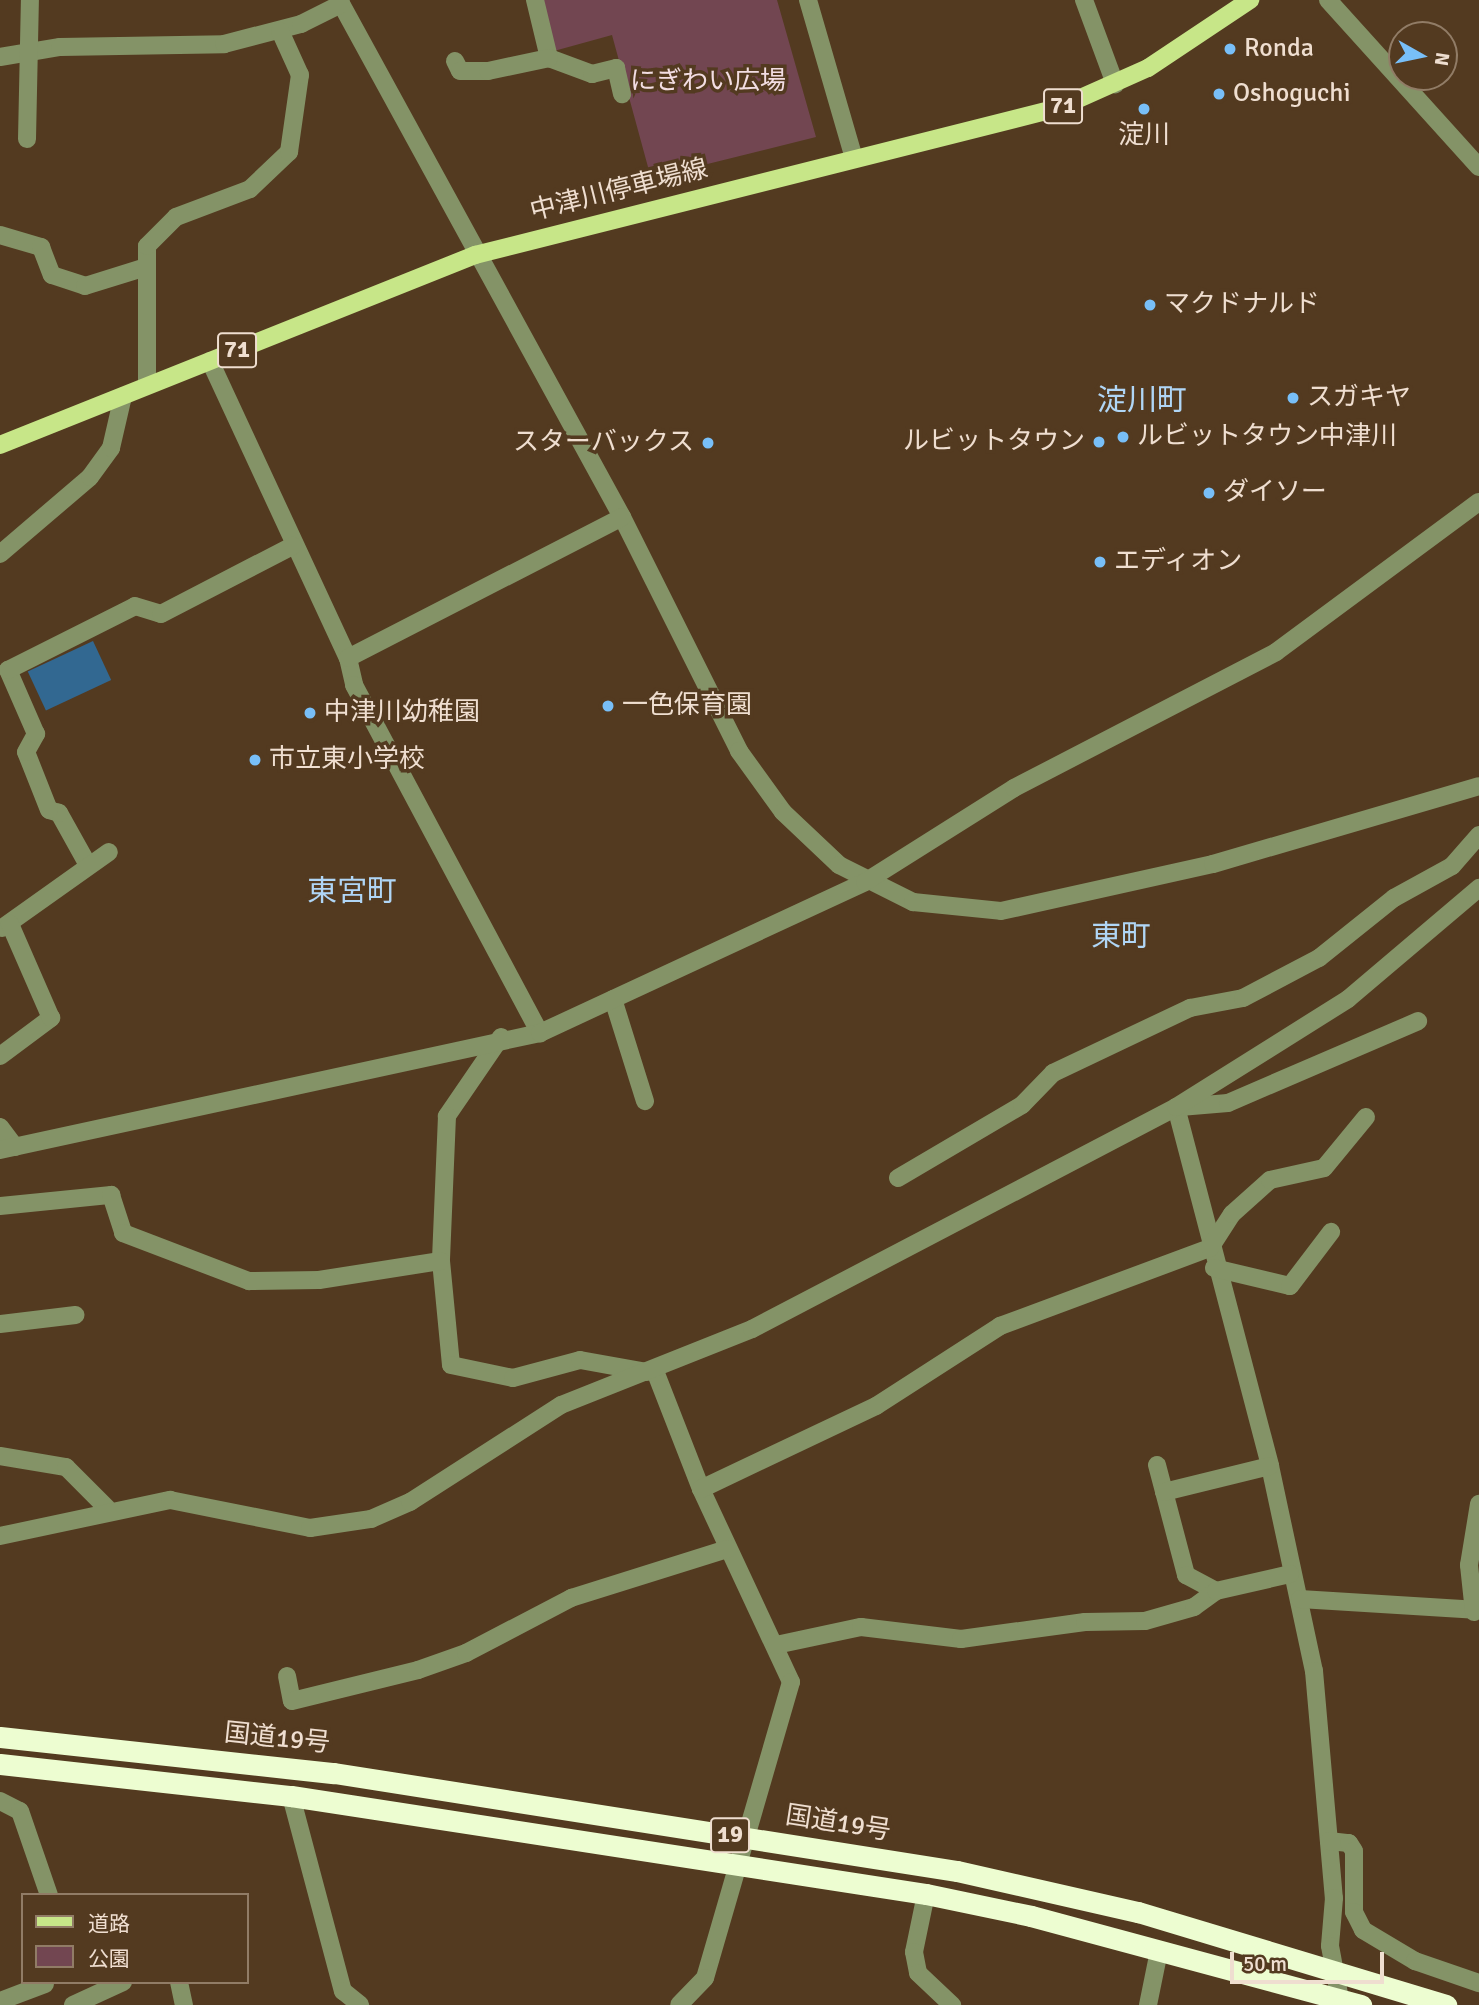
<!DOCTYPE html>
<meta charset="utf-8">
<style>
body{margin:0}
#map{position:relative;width:1479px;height:2005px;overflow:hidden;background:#533a20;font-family:Signika,"Noto Sans JP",sans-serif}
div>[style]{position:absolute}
.green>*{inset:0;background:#724651}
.water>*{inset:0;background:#326891;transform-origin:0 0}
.minor>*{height:18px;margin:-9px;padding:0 9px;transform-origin:9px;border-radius:9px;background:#849367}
.major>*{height:18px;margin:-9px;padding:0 9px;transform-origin:9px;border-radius:9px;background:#c7e688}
.highway>*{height:21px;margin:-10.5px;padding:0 10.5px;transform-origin:10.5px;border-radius:10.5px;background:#edfdd1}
.dots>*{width:19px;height:19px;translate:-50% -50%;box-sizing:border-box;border:4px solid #533a20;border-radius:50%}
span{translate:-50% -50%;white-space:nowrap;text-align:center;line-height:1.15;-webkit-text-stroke:7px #533a20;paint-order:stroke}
.shield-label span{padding:2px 5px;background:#533a20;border:2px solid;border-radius:5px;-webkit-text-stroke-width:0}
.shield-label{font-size:24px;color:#efded0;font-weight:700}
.poi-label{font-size:26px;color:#efded0}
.left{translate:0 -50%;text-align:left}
.right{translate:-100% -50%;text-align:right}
.park-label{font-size:26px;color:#f2dde2}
.street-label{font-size:26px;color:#efded0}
.quarter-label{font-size:30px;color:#b0d6f6}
.legend{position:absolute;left:21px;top:1893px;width:228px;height:91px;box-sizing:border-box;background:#533a20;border:2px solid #917c66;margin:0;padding:9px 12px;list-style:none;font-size:21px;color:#efded0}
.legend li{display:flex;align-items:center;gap:14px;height:35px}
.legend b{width:35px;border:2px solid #917c66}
.north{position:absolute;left:1388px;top:21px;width:70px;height:70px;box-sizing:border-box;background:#533a20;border:2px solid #917c66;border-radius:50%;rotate:99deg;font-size:19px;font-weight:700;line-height:28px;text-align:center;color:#efded0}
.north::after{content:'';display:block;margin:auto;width:24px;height:32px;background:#78bff8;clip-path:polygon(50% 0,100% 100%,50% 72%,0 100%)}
.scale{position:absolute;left:1230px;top:1952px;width:154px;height:32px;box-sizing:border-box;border:4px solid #efded0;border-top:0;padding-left:9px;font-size:21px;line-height:24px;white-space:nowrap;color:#efded0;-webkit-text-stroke:5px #533a20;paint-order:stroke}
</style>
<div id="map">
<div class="green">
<div style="clip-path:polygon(541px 0,777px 0,816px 137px,651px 178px,612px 35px,554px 51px)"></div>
</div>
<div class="water">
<div style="left:93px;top:641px;width:43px;height:72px;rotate:65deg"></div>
</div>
<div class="minor">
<div style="left:339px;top:0;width:589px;rotate:61.3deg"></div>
<div style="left:622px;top:517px;width:262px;rotate:63.4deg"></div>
<div style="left:739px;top:751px;width:75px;rotate:54.2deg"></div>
<div style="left:783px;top:812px;width:77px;rotate:43.4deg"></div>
<div style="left:839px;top:865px;width:83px;rotate:26.6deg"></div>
<div style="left:913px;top:902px;width:88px;rotate:5.8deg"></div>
<div style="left:1001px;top:911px;width:217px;rotate:-12.5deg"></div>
<div style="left:1213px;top:864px;width:277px;rotate:-16.3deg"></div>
<div style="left:535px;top:0;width:60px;rotate:76.4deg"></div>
<div style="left:549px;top:58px;width:46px;rotate:20.4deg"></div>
<div style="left:592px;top:74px;width:25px;rotate:-14deg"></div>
<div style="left:616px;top:68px;width:27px;rotate:77deg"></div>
<div style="left:808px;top:0;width:165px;rotate:73.8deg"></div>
<div style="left:1084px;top:0;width:90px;rotate:69.7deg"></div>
<div style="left:1328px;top:0;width:225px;rotate:47.9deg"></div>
<div style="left:0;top:57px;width:61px;rotate:-9.5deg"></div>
<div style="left:60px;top:47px;width:164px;rotate:-1deg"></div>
<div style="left:224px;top:44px;width:80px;rotate:-14.6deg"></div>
<div style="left:301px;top:24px;width:45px;rotate:-26.6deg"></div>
<div style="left:455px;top:61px;width:11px;rotate:63deg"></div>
<div style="left:460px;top:71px;width:28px"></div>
<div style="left:488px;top:71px;width:62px;rotate:-12deg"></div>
<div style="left:27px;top:139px;width:139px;rotate:-88.8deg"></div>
<div style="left:0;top:235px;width:43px;rotate:16.3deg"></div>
<div style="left:41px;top:247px;width:30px;rotate:69deg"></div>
<div style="left:52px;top:275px;width:35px;rotate:18deg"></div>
<div style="left:85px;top:286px;width:61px;rotate:-17.2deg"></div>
<div style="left:210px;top:361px;width:327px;rotate:65.1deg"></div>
<div style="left:348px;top:658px;width:28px;rotate:77deg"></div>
<div style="left:354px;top:685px;width:395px;rotate:61.9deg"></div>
<div style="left:147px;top:384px;width:138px;rotate:-90deg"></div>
<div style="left:147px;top:246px;width:41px;rotate:-45deg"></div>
<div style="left:176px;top:217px;width:79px;rotate:-20.7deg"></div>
<div style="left:250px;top:189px;width:54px;rotate:-43.5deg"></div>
<div style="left:289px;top:152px;width:78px;rotate:-81.9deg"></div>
<div style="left:300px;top:75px;width:48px;rotate:-114.4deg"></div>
<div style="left:0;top:554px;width:118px;rotate:-40.5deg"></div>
<div style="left:90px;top:477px;width:36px;rotate:-54deg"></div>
<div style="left:111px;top:448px;width:53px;rotate:-77deg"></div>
<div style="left:348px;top:658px;width:308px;rotate:-27.2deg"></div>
<div style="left:88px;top:865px;width:60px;rotate:-119.1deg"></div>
<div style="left:59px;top:813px;width:10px;rotate:-163deg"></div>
<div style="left:49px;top:810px;width:62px;rotate:-111.6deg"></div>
<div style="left:26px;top:752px;width:21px;rotate:-61deg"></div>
<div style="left:36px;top:734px;width:70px;rotate:-113.6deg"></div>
<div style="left:8px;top:670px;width:142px;rotate:-26.7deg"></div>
<div style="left:135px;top:606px;width:27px;rotate:17deg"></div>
<div style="left:161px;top:614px;width:148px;rotate:-27.4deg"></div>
<div style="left:2px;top:928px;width:131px;rotate:-35.4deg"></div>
<div style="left:613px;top:999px;width:107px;rotate:72.6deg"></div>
<div style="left:501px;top:1037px;width:96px;rotate:124.4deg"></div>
<div style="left:447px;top:1116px;width:145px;rotate:92.4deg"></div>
<div style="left:441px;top:1261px;width:104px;rotate:84.5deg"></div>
<div style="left:451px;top:1365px;width:63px;rotate:11.8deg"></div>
<div style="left:513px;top:1378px;width:69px;rotate:-15deg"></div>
<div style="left:580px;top:1360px;width:67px;rotate:10.3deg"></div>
<div style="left:0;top:1056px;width:64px;rotate:-36.7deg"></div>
<div style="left:51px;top:1018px;width:103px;rotate:-113.6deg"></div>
<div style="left:1176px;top:1107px;width:371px;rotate:75.3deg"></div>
<div style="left:1270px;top:1466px;width:210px;rotate:77.9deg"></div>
<div style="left:1314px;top:1671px;width:228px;rotate:85deg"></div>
<div style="left:1334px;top:1898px;width:48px;rotate:94.8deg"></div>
<div style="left:1330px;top:1946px;width:60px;rotate:79.4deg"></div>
<div style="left:1180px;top:1107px;width:48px;rotate:-4.8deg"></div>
<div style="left:1228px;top:1103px;width:207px;rotate:-23.3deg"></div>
<div style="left:0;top:1127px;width:25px;rotate:53deg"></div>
<div style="left:0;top:1150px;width:553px;rotate:-12.23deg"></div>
<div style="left:540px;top:1033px;width:358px;rotate:-24.9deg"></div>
<div style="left:865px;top:882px;width:176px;rotate:-32.2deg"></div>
<div style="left:1014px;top:788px;width:295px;rotate:-27.4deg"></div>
<div style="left:1276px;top:652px;width:252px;rotate:-36.5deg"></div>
<div style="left:898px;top:1178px;width:144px;rotate:-30.5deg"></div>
<div style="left:1022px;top:1105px;width:45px;rotate:-45.9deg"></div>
<div style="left:1053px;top:1073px;width:152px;rotate:-25.4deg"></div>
<div style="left:1190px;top:1008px;width:54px;rotate:-10.7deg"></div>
<div style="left:1243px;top:998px;width:86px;rotate:-27.8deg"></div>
<div style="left:1319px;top:958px;width:96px;rotate:-38.7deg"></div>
<div style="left:1394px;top:898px;width:66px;rotate:-28.9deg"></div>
<div style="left:1452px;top:866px;width:41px;rotate:-48.9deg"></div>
<div style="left:0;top:1206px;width:112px;rotate:-5.7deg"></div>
<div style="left:111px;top:1195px;width:40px;rotate:72deg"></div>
<div style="left:123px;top:1233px;width:135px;rotate:20.9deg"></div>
<div style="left:249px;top:1281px;width:70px;rotate:-0.8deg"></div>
<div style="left:319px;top:1280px;width:123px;rotate:-8.9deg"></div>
<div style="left:1214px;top:1268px;width:78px;rotate:13.3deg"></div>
<div style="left:1290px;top:1286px;width:68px;rotate:-52.8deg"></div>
<div style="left:0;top:1324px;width:76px;rotate:-6.8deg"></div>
<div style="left:655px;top:1371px;width:127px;rotate:68.7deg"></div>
<div style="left:701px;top:1489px;width:213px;rotate:65deg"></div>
<div style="left:791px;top:1682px;width:308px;rotate:106.2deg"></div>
<div style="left:705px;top:1978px;width:37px;rotate:134deg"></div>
<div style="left:0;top:1456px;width:67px;rotate:9.5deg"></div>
<div style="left:66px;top:1467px;width:58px;rotate:45deg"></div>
<div style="left:1157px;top:1465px;width:114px;rotate:75.2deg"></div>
<div style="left:1186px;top:1575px;width:34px;rotate:28deg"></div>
<div style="left:701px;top:1489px;width:194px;rotate:-25.4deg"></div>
<div style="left:876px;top:1406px;width:148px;rotate:-32.8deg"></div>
<div style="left:1000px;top:1326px;width:224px;rotate:-20.4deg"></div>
<div style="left:1210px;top:1248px;width:40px;rotate:-57.1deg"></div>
<div style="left:1232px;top:1214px;width:51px;rotate:-41.8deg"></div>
<div style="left:1270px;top:1180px;width:55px;rotate:-12.5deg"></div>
<div style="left:1324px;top:1168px;width:66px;rotate:-50.5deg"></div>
<div style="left:1164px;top:1492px;width:109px;rotate:-13.8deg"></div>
<div style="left:0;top:1536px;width:174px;rotate:-12deg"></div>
<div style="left:170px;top:1500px;width:143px;rotate:11.3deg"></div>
<div style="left:310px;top:1528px;width:62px;rotate:-8.4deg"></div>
<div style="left:371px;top:1519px;width:43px;rotate:-23.6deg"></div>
<div style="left:410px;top:1502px;width:179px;rotate:-32.7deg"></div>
<div style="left:561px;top:1405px;width:206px;rotate:-21.7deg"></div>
<div style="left:752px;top:1329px;width:479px;rotate:-27.6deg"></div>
<div style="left:1176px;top:1107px;width:203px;rotate:-32.1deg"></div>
<div style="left:1348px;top:999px;width:172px;rotate:-40.3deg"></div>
<div style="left:1300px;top:1599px;width:179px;rotate:3.5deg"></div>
<div style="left:1474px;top:1612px;width:47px;rotate:-96.1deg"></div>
<div style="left:1469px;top:1565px;width:62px;rotate:-80.7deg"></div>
<div style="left:776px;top:1645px;width:87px;rotate:-12deg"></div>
<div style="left:861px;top:1627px;width:101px;rotate:6.8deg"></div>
<div style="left:961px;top:1639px;width:125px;rotate:-7.8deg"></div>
<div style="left:1085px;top:1622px;width:60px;rotate:-1deg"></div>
<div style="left:1145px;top:1621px;width:51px;rotate:-15.9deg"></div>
<div style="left:1194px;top:1607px;width:27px;rotate:-36deg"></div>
<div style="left:1216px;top:1591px;width:76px;rotate:-12.9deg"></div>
<div style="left:287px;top:1676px;width:25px;rotate:79deg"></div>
<div style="left:292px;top:1701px;width:130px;rotate:-13.8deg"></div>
<div style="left:418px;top:1670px;width:51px;rotate:-19.5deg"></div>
<div style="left:466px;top:1653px;width:119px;rotate:-27.6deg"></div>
<div style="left:571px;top:1598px;width:164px;rotate:-17.4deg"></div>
<div style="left:291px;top:1796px;width:202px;rotate:75.1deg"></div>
<div style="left:343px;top:1991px;width:22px;rotate:39deg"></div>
<div style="left:0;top:1801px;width:22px;rotate:27deg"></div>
<div style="left:20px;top:1811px;width:89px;rotate:71deg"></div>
<div style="left:1329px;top:1841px;width:20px;rotate:6deg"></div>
<div style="left:1349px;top:1843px;width:9px;rotate:58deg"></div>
<div style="left:1354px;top:1851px;width:61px;rotate:90deg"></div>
<div style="left:1354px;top:1912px;width:20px;rotate:63deg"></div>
<div style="left:1363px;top:1930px;width:61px;rotate:30.8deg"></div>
<div style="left:1415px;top:1961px;width:68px;rotate:19deg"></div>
<div style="left:926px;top:1894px;width:59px;rotate:101.7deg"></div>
<div style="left:914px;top:1952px;width:21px;rotate:79deg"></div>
<div style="left:918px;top:1973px;width:47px;rotate:43.3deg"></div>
<div style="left:179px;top:1982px;width:24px;rotate:78deg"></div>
<div style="left:0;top:2001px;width:48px;rotate:-20.7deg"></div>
<div style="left:73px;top:2005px;width:55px;rotate:-24.7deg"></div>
<div style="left:1148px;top:2005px;width:55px;rotate:-78.5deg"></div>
</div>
<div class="major">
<div style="left:0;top:445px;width:512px;rotate:-21.8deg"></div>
<div style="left:475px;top:255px;width:601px;rotate:-14.15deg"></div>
<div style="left:1058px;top:108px;width:98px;rotate:-24deg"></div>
<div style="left:1148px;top:68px;width:123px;rotate:-33.7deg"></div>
</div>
<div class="highway">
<div style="left:0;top:1737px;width:336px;rotate:6.2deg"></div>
<div style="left:334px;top:1773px;width:631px;rotate:8.94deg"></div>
<div style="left:957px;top:1871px;width:186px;rotate:12.8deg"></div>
<div style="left:1138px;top:1912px;width:322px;rotate:16.8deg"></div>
<div style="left:0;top:1764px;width:293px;rotate:6.3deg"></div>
<div style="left:291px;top:1796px;width:643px;rotate:8.77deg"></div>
<div style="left:926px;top:1894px;width:107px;rotate:11.8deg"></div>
<div style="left:1031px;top:1916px;width:342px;rotate:15.1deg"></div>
</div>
<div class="dots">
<div style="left:1230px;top:49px;background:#78bff8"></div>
<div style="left:1219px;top:94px;background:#78bff8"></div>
<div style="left:1144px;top:109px;background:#78bff8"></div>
<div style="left:1150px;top:305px;background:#78bff8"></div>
<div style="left:1293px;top:398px;background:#78bff8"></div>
<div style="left:1123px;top:437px;background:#78bff8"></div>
<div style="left:1099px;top:442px;background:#78bff8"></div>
<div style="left:708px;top:443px;background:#78bff8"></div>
<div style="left:1209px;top:493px;background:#78bff8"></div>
<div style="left:1100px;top:562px;background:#78bff8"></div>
<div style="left:608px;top:706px;background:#78bff8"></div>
<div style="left:310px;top:713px;background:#78bff8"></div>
<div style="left:255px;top:760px;background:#78bff8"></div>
</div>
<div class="shield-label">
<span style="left:1063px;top:106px">71</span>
<span style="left:237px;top:350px">71</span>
<span style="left:730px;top:1835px">19</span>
</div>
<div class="poi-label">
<span class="left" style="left:1244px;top:49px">Ronda</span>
<span class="left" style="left:1233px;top:94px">Oshoguchi</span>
<span style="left:1144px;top:136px">淀川</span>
<span class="left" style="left:1164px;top:305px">マクドナルド</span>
<span class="left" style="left:1307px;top:398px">スガキヤ</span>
<span class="left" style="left:1137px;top:437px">ルビットタウン中津川</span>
<span class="right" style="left:1085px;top:442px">ルビットタウン</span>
<span class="right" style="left:694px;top:443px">スターバックス</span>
<span class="left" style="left:1223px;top:493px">ダイソー</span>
<span class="left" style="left:1114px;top:562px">エディオン</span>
<span class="left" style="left:622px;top:706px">一色保育園</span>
<span class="left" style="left:324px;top:713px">中津川幼稚園</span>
<span class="left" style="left:269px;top:760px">市立東小学校</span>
</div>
<div class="park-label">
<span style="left:708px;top:82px">にぎわい広場</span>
</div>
<div class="street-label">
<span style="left:619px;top:191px;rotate:-14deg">中津川停車場線</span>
<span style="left:277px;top:1739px;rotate:6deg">国道19号</span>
<span style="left:838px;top:1824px;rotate:9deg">国道19号</span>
</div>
<div class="quarter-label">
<span style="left:1142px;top:401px">淀川町</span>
<span style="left:352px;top:892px">東宮町</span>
<span style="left:1121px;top:937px">東町</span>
</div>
<ul class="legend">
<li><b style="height:9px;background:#c7e688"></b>道路</li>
<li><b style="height:19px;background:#724651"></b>公園</li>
</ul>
<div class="north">N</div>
<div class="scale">50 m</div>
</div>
